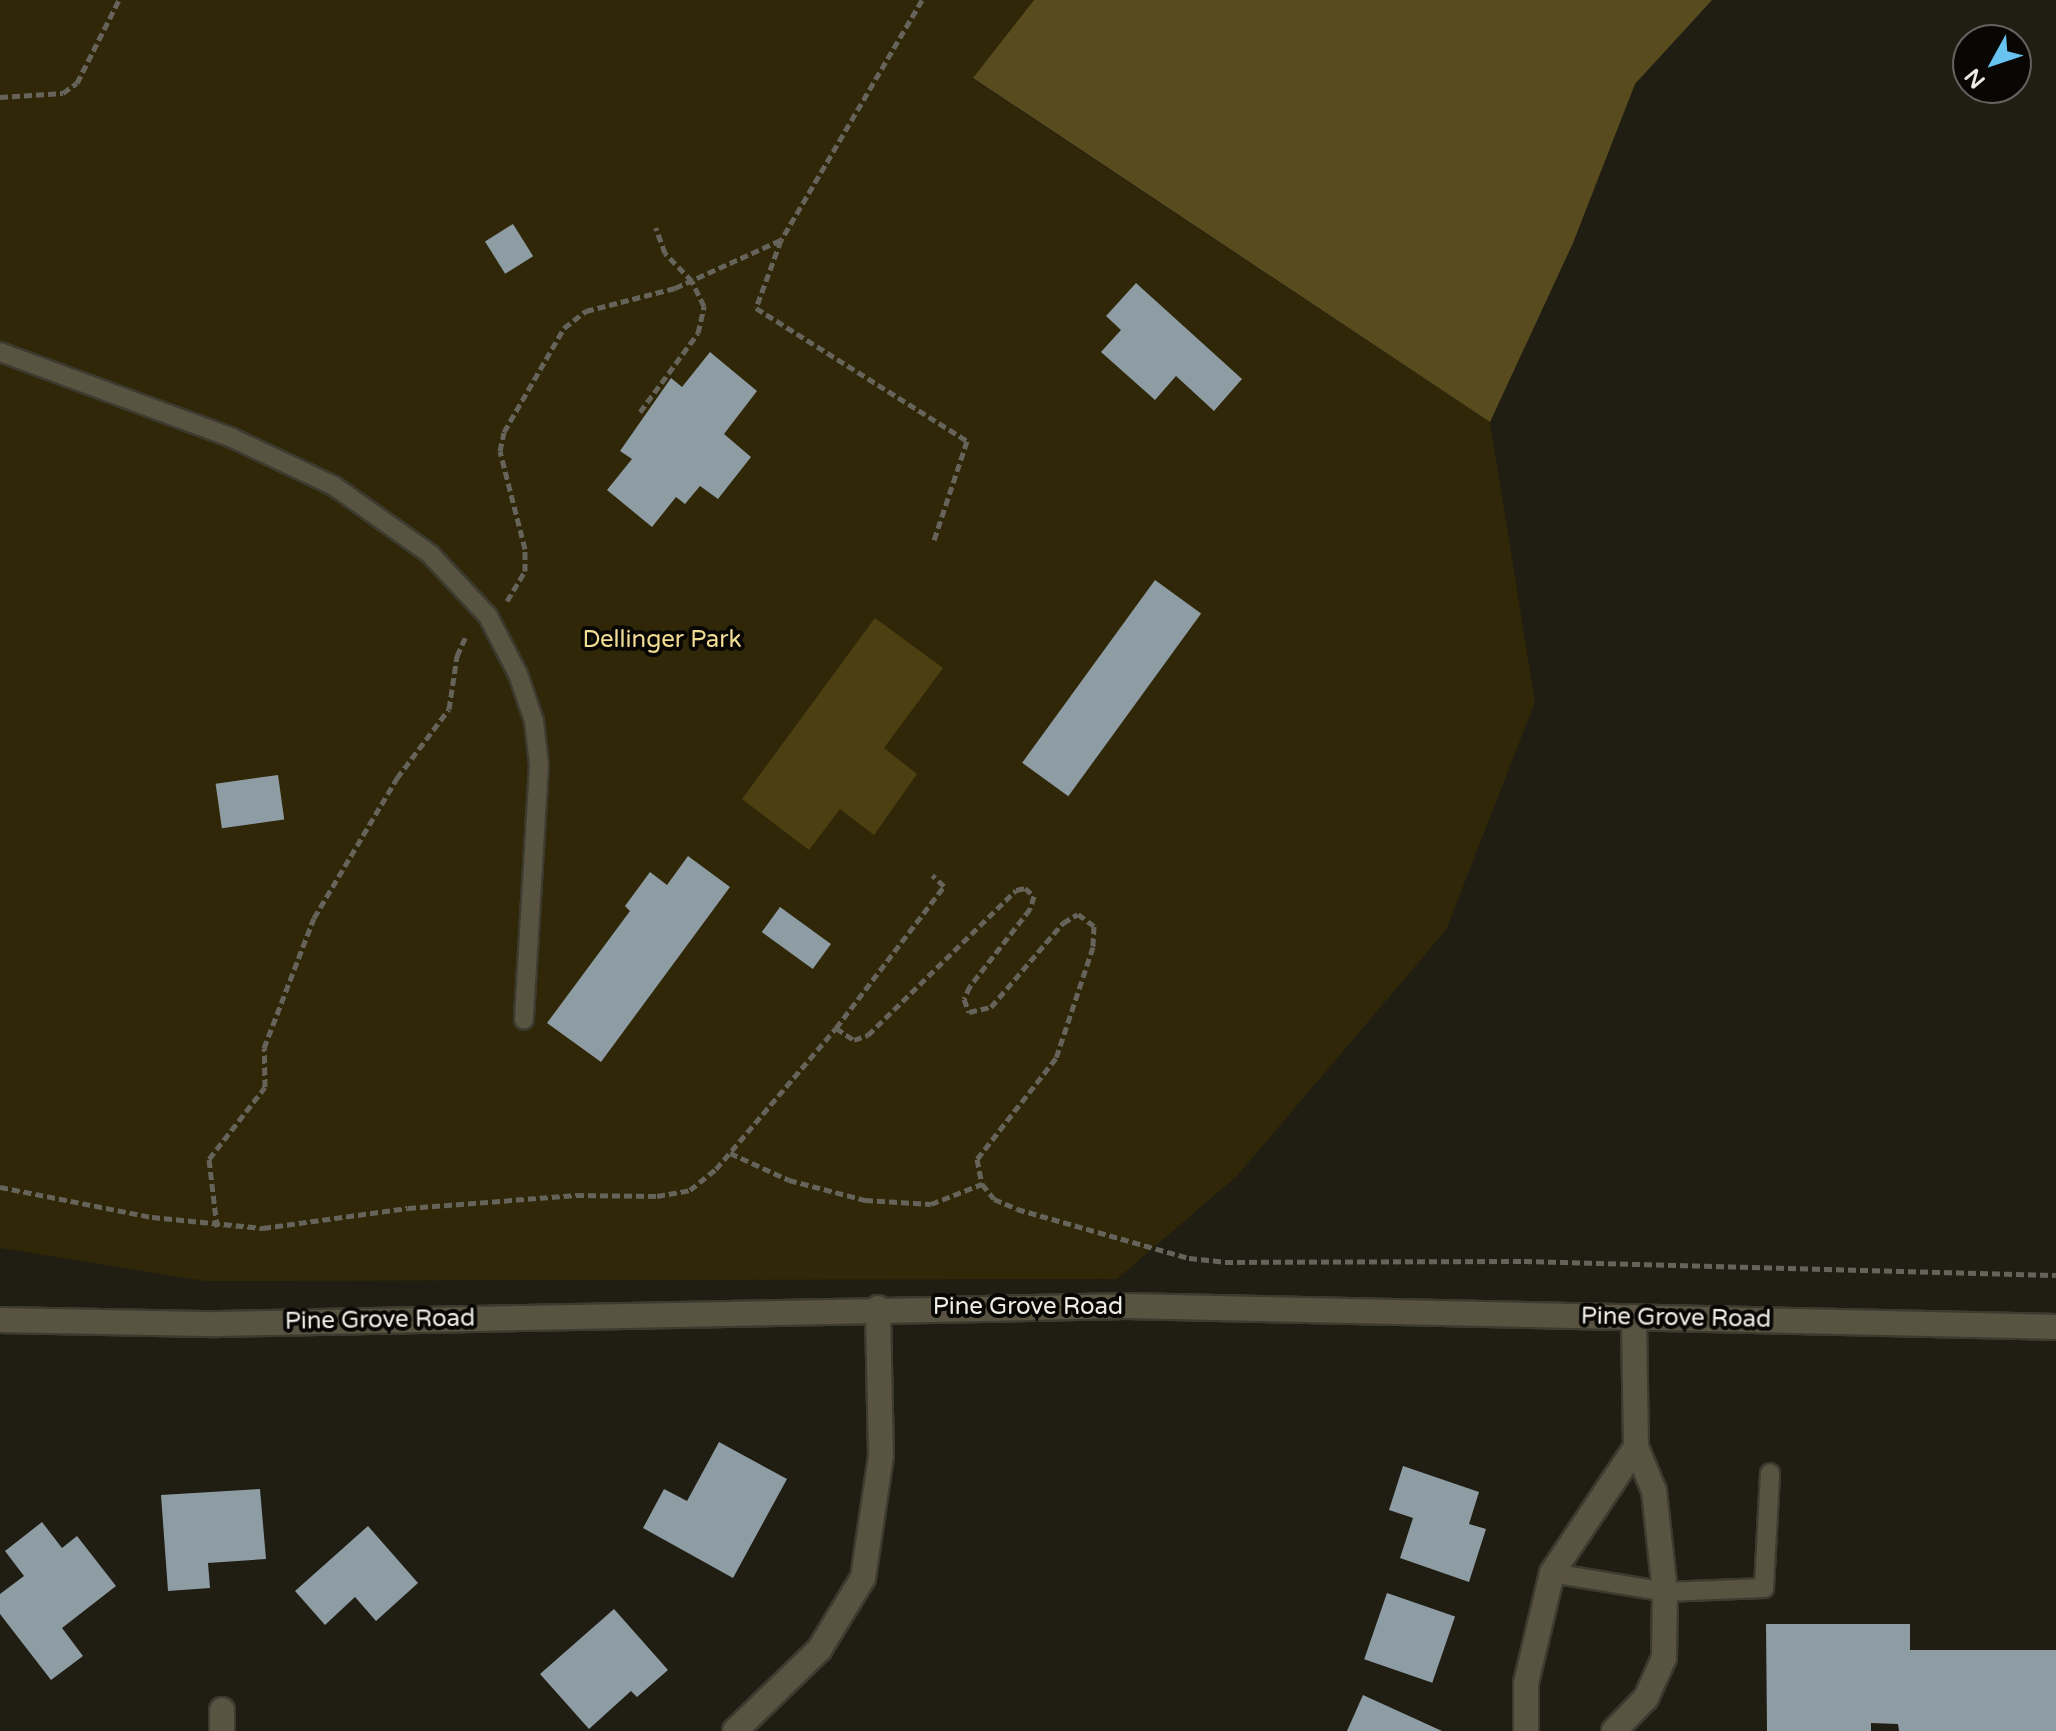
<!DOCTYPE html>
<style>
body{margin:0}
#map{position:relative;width:2056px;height:1731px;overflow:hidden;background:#201d13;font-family:"Varela Round",sans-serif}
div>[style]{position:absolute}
.green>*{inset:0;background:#2f2707}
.forest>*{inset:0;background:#584c1f}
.water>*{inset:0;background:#4c4012}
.building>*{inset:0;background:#8e9ca4;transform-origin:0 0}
.path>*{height:5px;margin-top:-2.5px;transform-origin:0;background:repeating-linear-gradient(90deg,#65635a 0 8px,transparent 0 12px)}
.roads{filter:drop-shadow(2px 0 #3d3a30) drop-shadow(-2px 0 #3d3a30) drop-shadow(0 2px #3d3a30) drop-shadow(0 -2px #3d3a30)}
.service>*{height:18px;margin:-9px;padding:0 9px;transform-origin:9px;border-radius:9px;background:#595441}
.minor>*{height:24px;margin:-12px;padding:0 12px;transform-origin:12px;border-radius:12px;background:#595441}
.tertiary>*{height:24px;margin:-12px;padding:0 12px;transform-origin:12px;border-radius:12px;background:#595441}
span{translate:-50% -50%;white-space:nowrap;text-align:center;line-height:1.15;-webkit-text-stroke:8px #080704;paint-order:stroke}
.park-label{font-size:24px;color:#f1dc93}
.street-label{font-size:24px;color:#eeece5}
.north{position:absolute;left:1952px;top:24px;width:80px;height:80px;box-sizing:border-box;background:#080704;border:2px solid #64635e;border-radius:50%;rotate:230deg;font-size:22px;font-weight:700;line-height:32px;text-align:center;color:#eeece5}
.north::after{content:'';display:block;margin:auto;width:28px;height:36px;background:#69c3f1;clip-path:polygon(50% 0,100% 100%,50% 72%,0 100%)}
</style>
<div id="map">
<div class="green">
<div style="clip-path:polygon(0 0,1034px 0,973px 79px,1490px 422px,1535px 702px,1446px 930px,1237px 1176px,1117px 1279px,205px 1281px,0 1248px)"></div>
</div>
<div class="forest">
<div style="clip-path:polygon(1034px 0,1712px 0,1635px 84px,1573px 243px,1490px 422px,973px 78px)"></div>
</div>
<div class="water">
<div style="clip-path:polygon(875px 618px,943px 668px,884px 748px,917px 774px,874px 835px,840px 809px,809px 850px,742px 799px)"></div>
</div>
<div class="building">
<div style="left:513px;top:224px;width:38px;height:33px;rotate:58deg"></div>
<div style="clip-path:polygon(1136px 283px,1242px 379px,1214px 411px,1176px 376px,1155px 400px,1101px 352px,1121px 330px,1106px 316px)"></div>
<div style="clip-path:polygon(710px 352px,757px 391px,724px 434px,751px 457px,718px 499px,700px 486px,685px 504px,676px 497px,652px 527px,607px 490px,632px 459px,620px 451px,671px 378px,682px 387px)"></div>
<div style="left:1155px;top:580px;width:57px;height:226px;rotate:36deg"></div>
<div style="left:278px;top:775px;width:45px;height:63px;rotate:82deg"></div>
<div style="clip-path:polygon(688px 856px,730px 887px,601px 1062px,547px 1023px,630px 911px,625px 906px,650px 872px,667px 885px)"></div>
<div style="left:780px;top:907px;width:63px;height:31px;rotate:36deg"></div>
<div style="clip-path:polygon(719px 1442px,787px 1479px,733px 1578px,643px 1528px,664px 1489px,687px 1501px)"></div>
<div style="clip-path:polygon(1403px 1466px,1479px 1492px,1469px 1524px,1486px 1529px,1469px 1582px,1400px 1558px,1413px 1518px,1389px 1510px)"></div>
<div style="clip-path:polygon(260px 1489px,266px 1559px,208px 1563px,210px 1588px,168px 1591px,161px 1495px)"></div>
<div style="clip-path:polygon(42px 1522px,62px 1548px,77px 1536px,116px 1586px,62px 1628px,83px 1656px,51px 1680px,0 1614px,0 1594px,24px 1576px,5px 1551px)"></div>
<div style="clip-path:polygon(368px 1526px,418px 1583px,376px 1621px,355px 1597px,325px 1625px,295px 1591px)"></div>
<div style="left:1387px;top:1593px;width:72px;height:70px;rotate:19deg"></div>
<div style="clip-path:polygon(614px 1609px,668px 1670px,637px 1697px,631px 1691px,589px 1729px,540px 1674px)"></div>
<div style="clip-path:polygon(1766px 1624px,1910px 1624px,1910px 1650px,2056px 1650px,2056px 1731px,1899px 1731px,1898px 1724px,1871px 1723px,1871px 1731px,1767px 1731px)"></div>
<div style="clip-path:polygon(1363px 1695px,1442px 1731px,1347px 1731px)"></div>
</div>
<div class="path">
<div style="left:922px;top:0;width:278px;rotate:120.4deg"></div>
<div style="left:781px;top:240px;width:72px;rotate:110.2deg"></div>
<div style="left:756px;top:308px;width:249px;rotate:32.2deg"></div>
<div style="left:967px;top:441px;width:108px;rotate:108.4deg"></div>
<div style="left:0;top:97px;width:63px;rotate:-3.6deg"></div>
<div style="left:63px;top:93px;width:17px;rotate:-36deg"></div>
<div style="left:77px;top:83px;width:93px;rotate:-63.2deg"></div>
<div style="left:640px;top:412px;width:98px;rotate:-53.7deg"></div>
<div style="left:698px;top:333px;width:28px;rotate:-77deg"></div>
<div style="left:704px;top:306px;width:28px;rotate:-116deg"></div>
<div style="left:692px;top:281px;width:39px;rotate:-134deg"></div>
<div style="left:665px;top:253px;width:27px;rotate:-110deg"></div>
<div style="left:507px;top:601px;width:35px;rotate:-59deg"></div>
<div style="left:525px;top:571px;width:22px;rotate:-90deg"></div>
<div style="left:525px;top:549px;width:101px;rotate:-104.3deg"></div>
<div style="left:500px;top:451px;width:19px;rotate:-78deg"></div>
<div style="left:504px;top:432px;width:120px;rotate:-60deg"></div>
<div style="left:564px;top:328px;width:28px;rotate:-38deg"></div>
<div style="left:586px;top:311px;width:92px;rotate:-14.5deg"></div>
<div style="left:675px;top:288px;width:116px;rotate:-24.4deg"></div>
<div style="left:836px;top:1028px;width:22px;rotate:34deg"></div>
<div style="left:854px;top:1040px;width:15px;rotate:-20deg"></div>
<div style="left:868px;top:1035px;width:207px;rotate:-44.4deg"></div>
<div style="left:1016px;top:890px;width:9px;rotate:-13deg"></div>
<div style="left:1025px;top:888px;width:12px;rotate:42deg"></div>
<div style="left:1034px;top:896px;width:14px;rotate:107deg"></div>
<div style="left:1030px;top:909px;width:98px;rotate:127.9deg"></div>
<div style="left:970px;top:986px;width:14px;rotate:115deg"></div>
<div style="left:964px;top:999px;width:14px;rotate:69deg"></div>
<div style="left:969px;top:1012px;width:23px;rotate:-13deg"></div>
<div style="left:991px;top:1007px;width:111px;rotate:-49.4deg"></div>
<div style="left:1063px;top:923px;width:17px;rotate:-31deg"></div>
<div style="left:1078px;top:914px;width:20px;rotate:37deg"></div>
<div style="left:1094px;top:926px;width:21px;rotate:93deg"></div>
<div style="left:1093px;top:947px;width:117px;rotate:108.4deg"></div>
<div style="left:1056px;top:1058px;width:128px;rotate:128deg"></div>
<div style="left:977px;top:1159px;width:25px;rotate:79deg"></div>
<div style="left:982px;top:1184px;width:19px;rotate:51deg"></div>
<div style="left:994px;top:1199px;width:25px;rotate:23deg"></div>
<div style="left:1017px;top:1209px;width:179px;rotate:15.9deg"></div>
<div style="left:1189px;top:1258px;width:36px;rotate:6deg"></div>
<div style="left:1225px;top:1262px;width:299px;rotate:-0.2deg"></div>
<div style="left:1524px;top:1261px;width:532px;rotate:1.51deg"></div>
<div style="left:730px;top:1153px;width:65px;rotate:24.6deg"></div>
<div style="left:789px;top:1180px;width:79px;rotate:14.7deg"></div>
<div style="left:865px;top:1200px;width:66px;rotate:3.5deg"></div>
<div style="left:931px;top:1204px;width:55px;rotate:-21.4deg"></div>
<div style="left:0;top:1187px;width:155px;rotate:11.2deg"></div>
<div style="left:152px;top:1217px;width:112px;rotate:5.7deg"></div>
<div style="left:263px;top:1228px;width:146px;rotate:-7.9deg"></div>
<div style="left:408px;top:1208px;width:169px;rotate:-4.4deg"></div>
<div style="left:576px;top:1195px;width:81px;rotate:0.7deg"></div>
<div style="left:657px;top:1196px;width:34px;rotate:-10deg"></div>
<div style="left:690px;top:1190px;width:33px;rotate:-39deg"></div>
<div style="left:716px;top:1169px;width:185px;rotate:-49.6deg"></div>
<div style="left:836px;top:1028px;width:178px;rotate:-52.7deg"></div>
<div style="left:944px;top:886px;width:16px;rotate:-137deg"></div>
<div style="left:217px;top:1227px;width:68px;rotate:-96.7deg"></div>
<div style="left:209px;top:1159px;width:91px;rotate:-52.1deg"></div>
<div style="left:265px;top:1087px;width:39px;rotate:-91deg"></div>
<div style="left:264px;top:1048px;width:139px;rotate:-69deg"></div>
<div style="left:314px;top:918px;width:163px;rotate:-59.3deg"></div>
<div style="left:397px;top:778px;width:86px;rotate:-53deg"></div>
<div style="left:449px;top:709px;width:54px;rotate:-81.4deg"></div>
<div style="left:457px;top:656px;width:22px;rotate:-66deg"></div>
</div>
<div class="roads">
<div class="service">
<div style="left:0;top:352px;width:247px;rotate:20.3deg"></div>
<div style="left:232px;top:438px;width:113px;rotate:25.2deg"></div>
<div style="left:334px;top:486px;width:118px;rotate:35.3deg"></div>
<div style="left:430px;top:554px;width:85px;rotate:46.9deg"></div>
<div style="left:488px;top:616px;width:65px;rotate:62.7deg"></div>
<div style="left:518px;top:674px;width:50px;rotate:71.2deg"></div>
<div style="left:534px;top:721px;width:44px;rotate:83.5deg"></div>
<div style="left:539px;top:765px;width:255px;rotate:93.4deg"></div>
<div style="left:1552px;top:1573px;width:115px;rotate:9.5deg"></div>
<div style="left:1665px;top:1592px;width:99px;rotate:-2.3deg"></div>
<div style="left:1764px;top:1588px;width:115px;rotate:-87deg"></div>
</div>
<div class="minor">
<div style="left:222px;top:1731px;width:21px;rotate:-90deg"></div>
<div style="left:735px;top:1731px;width:117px;rotate:-44deg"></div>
<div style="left:819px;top:1650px;width:84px;rotate:-58.6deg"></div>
<div style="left:863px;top:1578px;width:123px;rotate:-81.6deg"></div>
<div style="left:881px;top:1456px;width:148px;rotate:-91.2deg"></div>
<div style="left:1526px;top:1731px;width:48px;rotate:-90deg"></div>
<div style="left:1526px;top:1683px;width:113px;rotate:-76.7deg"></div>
<div style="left:1552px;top:1573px;width:151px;rotate:-56.3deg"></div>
<div style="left:1614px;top:1731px;width:46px;rotate:-45.9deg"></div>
<div style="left:1646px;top:1698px;width:44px;rotate:-65.8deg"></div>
<div style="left:1664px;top:1658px;width:66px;rotate:-89.1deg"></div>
<div style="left:1665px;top:1592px;width:102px;rotate:-96.2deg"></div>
<div style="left:1654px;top:1491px;width:48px;rotate:-112.2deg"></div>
<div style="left:1636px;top:1447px;width:130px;rotate:-90.9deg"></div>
</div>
<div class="tertiary">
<div style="left:0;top:1320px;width:217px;rotate:1.1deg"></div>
<div style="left:217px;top:1324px;width:909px;rotate:-1.13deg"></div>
<div style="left:1126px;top:1306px;width:930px;rotate:1.29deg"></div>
</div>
</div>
<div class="park-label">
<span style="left:662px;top:640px">Dellinger Park</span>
</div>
<div class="street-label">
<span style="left:1028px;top:1307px">Pine Grove Road</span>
<span style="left:1676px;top:1318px;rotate:1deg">Pine Grove Road</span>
<span style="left:380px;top:1320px;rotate:-1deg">Pine Grove Road</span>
</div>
<div class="north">N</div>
</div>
